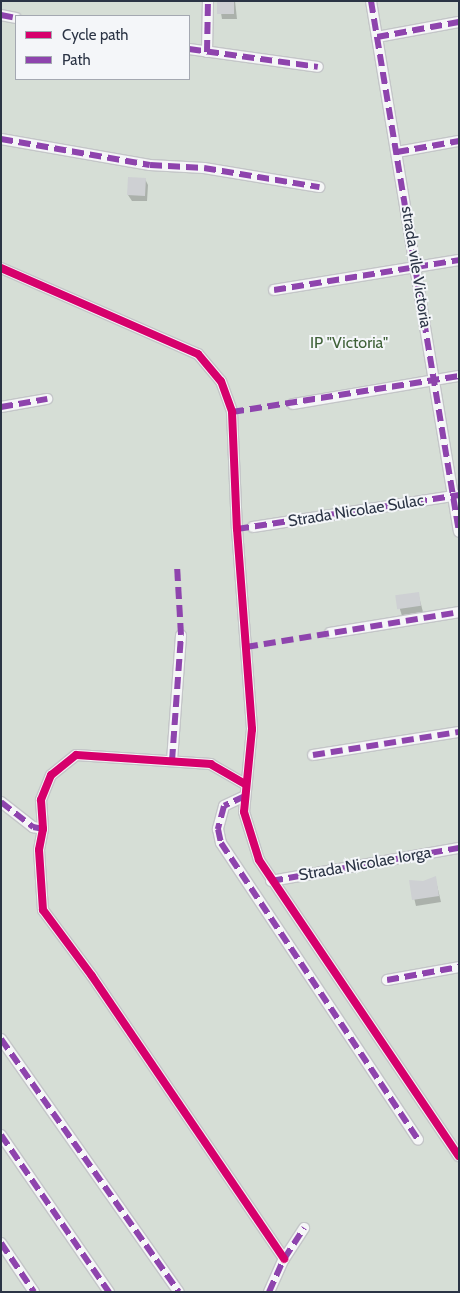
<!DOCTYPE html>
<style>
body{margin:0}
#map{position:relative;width:460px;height:1293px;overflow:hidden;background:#e6e8ea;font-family:Cabin,sans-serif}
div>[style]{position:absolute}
.green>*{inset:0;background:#d6ded6}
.shadow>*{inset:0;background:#0003}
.building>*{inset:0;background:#ced0d3;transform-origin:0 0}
.roads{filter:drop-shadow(1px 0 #c4c6c8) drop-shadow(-1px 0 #c4c6c8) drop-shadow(0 1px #c4c6c8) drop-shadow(0 -1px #c4c6c8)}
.minor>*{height:10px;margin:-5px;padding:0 5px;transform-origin:5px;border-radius:5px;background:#f5f6f7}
.quiet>*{height:6px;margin-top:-3px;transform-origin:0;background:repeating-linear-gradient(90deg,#8e44ad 0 12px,transparent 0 18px)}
.cycleway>*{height:8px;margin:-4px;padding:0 4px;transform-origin:4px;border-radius:4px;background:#d6006c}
span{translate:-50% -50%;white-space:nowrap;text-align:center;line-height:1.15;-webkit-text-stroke:4px #f4f6f9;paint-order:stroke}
.street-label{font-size:16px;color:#2b3445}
.park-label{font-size:16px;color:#3f6138}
.frame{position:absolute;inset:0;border:2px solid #2b3445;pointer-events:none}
.legend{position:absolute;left:15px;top:15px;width:175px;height:65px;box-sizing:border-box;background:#f4f6f9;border:1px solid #a4a8b1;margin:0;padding:6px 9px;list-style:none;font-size:15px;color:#2b3445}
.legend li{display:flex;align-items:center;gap:10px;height:25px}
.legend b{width:25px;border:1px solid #a4a8b1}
</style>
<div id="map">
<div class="green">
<div style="clip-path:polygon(evenodd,1px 1px,459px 1px,459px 1292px,1px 1292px,1px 1px,16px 16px,189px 16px,189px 79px,16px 79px,16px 16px)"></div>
</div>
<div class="shadow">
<div style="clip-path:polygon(219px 1px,235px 1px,237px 19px,222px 19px)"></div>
<div style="clip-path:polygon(145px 179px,148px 185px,147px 201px,132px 201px,128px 195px)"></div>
<div style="clip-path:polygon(418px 593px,423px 612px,402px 616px,396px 596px)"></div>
<div style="clip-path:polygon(435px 877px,441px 902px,416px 906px,410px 881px,423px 882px)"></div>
</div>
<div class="building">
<div style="left:217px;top:1px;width:17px;height:13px"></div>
<div style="left:128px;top:177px;width:18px;height:18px;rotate:3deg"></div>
<div style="left:419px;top:592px;width:14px;height:24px;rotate:82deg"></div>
<div style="clip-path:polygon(436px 876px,439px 896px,412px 900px,409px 880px,423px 881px)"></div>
</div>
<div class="roads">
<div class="minor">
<div style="left:371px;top:1px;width:538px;rotate:80.59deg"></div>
<div style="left:1px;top:15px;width:15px;rotate:11deg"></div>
<div style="left:377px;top:37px;width:83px;rotate:-10.4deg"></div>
<div style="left:189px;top:49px;width:130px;rotate:7.9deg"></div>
<div style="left:207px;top:52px;width:51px;rotate:-88.9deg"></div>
<div style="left:1px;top:139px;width:151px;rotate:9.9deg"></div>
<div style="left:150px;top:165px;width:54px;rotate:3.2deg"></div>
<div style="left:204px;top:168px;width:117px;rotate:9.4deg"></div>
<div style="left:397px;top:152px;width:63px;rotate:-10.1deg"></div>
<div style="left:1px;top:268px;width:215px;rotate:23.6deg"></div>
<div style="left:198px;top:354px;width:35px;rotate:50deg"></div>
<div style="left:221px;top:381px;width:33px;rotate:70deg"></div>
<div style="left:232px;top:412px;width:117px;rotate:87.6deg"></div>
<div style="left:237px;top:529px;width:201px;rotate:85.7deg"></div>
<div style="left:252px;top:729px;width:83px;rotate:95.5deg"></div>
<div style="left:244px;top:812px;width:50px;rotate:72.6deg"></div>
<div style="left:259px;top:860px;width:357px;rotate:56deg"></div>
<div style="left:274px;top:290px;width:187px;rotate:-9.2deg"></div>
<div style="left:293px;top:404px;width:168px;rotate:-9.6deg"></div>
<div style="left:1px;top:407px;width:47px;rotate:-9.9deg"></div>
<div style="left:253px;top:527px;width:208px;rotate:-8.8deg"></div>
<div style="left:330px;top:633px;width:131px;rotate:-9.2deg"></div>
<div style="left:313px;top:755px;width:148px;rotate:-9deg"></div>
<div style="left:172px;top:761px;width:126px;rotate:-85.9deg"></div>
<div style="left:245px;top:784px;width:39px;rotate:-150deg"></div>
<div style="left:211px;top:764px;width:135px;rotate:-176.2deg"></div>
<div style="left:76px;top:755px;width:32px;rotate:141deg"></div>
<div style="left:51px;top:775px;width:27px;rotate:112deg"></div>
<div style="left:41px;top:800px;width:29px;rotate:86deg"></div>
<div style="left:43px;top:829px;width:21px;rotate:101deg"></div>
<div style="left:39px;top:850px;width:60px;rotate:86.2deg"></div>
<div style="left:43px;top:910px;width:82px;rotate:53.4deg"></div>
<div style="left:92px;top:976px;width:342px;rotate:55.8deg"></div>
<div style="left:245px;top:796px;width:23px;rotate:155deg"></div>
<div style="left:224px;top:806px;width:24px;rotate:105deg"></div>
<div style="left:218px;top:829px;width:14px;rotate:78deg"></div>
<div style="left:221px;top:843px;width:356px;rotate:56.4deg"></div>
<div style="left:1px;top:802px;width:41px;rotate:38deg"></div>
<div style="left:33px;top:827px;width:10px;rotate:11deg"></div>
<div style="left:271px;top:881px;width:191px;rotate:-10deg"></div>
<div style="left:387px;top:980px;width:73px;rotate:-10.2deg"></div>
<div style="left:1px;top:1039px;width:309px;rotate:54.9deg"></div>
<div style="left:1px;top:1135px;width:191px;rotate:55.5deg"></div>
<div style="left:1px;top:1243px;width:59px;rotate:56deg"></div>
<div style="left:269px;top:1292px;width:36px;rotate:-66deg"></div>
<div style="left:284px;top:1259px;width:37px;rotate:-57deg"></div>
</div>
</div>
<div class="quiet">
<div style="left:371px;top:1px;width:538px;rotate:80.59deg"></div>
<div style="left:1px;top:15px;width:15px;rotate:11deg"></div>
<div style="left:377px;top:37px;width:83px;rotate:-10.4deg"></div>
<div style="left:189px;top:49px;width:130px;rotate:7.9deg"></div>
<div style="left:207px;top:52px;width:51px;rotate:-88.9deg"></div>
<div style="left:1px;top:139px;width:151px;rotate:9.9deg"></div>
<div style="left:150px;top:165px;width:54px;rotate:3.2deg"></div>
<div style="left:204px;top:168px;width:117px;rotate:9.4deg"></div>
<div style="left:397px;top:152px;width:63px;rotate:-10.1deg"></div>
<div style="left:274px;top:290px;width:187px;rotate:-9.2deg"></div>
<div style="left:1px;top:407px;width:47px;rotate:-9.9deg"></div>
<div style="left:232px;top:412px;width:230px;rotate:-9deg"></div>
<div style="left:237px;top:529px;width:225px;rotate:-8.7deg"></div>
<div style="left:246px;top:647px;width:216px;rotate:-9.3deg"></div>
<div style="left:313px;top:755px;width:148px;rotate:-9deg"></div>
<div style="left:172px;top:761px;width:126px;rotate:-85.9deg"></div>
<div style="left:181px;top:635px;width:69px;rotate:-93.3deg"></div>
<div style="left:245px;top:796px;width:23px;rotate:155deg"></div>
<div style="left:224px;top:806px;width:24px;rotate:105deg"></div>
<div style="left:218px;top:829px;width:14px;rotate:78deg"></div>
<div style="left:221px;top:843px;width:356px;rotate:56.4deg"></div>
<div style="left:1px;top:802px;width:41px;rotate:38deg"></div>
<div style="left:33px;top:827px;width:10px;rotate:11deg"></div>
<div style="left:271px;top:881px;width:191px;rotate:-10deg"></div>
<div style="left:387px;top:980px;width:73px;rotate:-10.2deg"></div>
<div style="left:1px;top:1039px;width:309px;rotate:54.9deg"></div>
<div style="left:1px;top:1135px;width:191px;rotate:55.5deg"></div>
<div style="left:1px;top:1243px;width:59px;rotate:56deg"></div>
<div style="left:269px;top:1292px;width:36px;rotate:-66deg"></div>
<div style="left:284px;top:1259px;width:37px;rotate:-57deg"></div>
</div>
<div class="cycleway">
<div style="left:1px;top:268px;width:215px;rotate:23.6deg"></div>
<div style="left:198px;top:354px;width:35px;rotate:50deg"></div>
<div style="left:221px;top:381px;width:33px;rotate:70deg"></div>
<div style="left:232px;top:412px;width:117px;rotate:87.6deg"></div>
<div style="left:237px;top:529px;width:201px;rotate:85.7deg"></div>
<div style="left:252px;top:729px;width:83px;rotate:95.5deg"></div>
<div style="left:244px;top:812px;width:50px;rotate:72.6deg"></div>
<div style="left:259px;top:860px;width:357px;rotate:56deg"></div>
<div style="left:245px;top:784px;width:39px;rotate:-150deg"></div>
<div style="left:211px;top:764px;width:135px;rotate:-176.2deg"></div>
<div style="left:76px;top:755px;width:32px;rotate:141deg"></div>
<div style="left:51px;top:775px;width:27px;rotate:112deg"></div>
<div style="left:41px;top:800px;width:29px;rotate:86deg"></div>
<div style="left:43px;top:829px;width:21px;rotate:101deg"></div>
<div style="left:39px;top:850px;width:60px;rotate:86.2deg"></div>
<div style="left:43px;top:910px;width:82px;rotate:53.4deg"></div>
<div style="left:92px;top:976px;width:342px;rotate:55.8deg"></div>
</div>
<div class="street-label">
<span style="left:416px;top:267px;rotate:81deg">strada vile Victoria</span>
<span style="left:356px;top:511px;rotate:-9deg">Strada Nicolae Sulac</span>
<span style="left:365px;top:864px;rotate:-10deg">Strada Nicolae Iorga</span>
</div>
<div class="park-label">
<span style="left:349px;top:343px">IP "Victoria"</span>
</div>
<div class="frame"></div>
<ul class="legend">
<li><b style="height:6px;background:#d6006c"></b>Cycle path</li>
<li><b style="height:6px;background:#8e44ad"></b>Path</li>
</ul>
</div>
